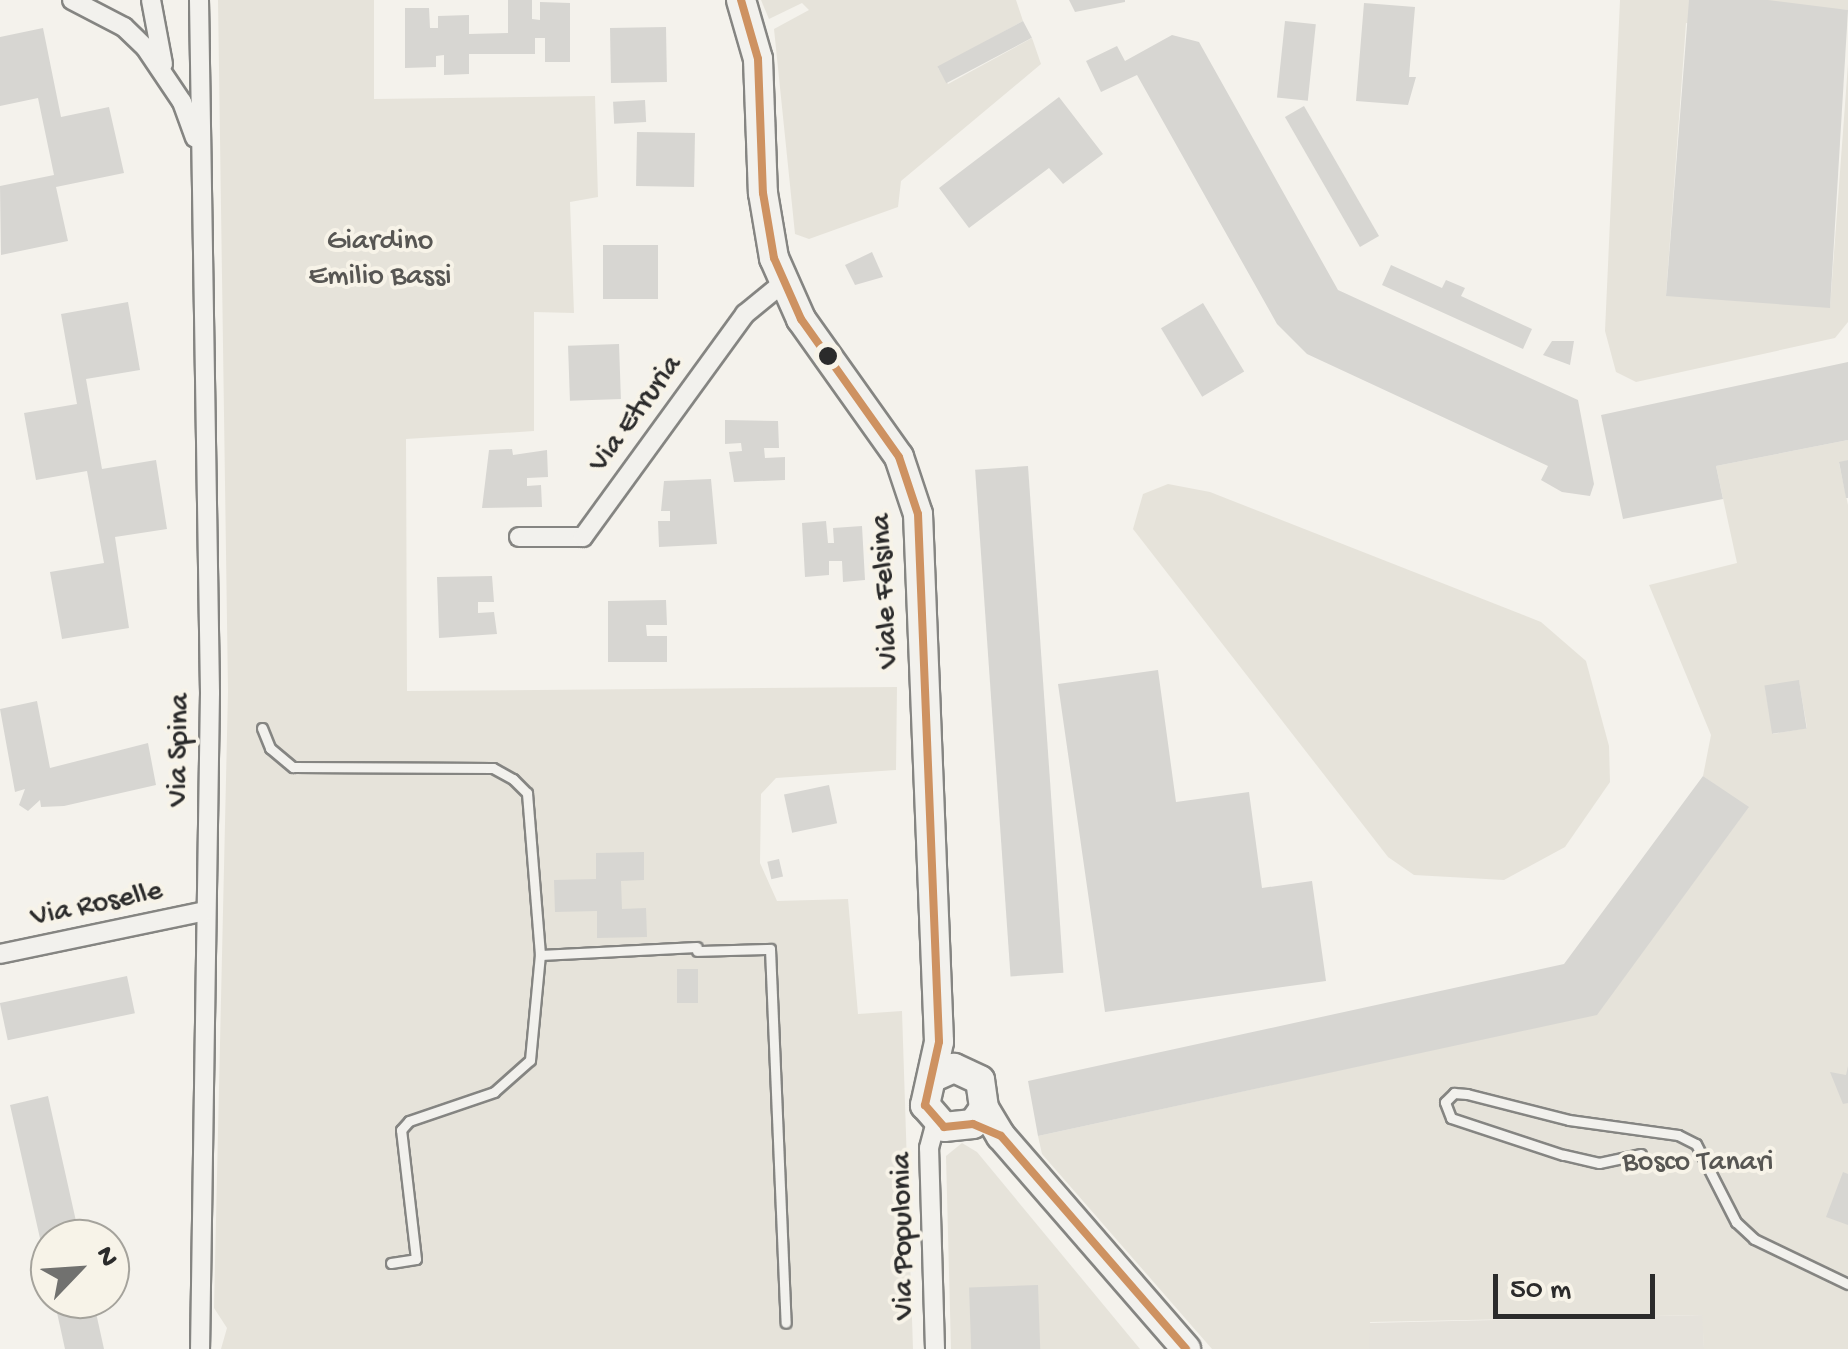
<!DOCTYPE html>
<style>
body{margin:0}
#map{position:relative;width:1848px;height:1349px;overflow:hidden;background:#f4f2ec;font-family:"Gochi Hand",sans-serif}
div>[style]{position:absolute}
.built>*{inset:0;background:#e5e2db}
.green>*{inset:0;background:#e6e3da}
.building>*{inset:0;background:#d7d6d2;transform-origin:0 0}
.roads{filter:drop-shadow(2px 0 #858582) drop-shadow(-2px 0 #858582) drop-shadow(0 2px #858582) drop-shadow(0 -2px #858582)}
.lane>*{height:9px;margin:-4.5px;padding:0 4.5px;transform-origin:4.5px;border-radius:4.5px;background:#f2f1ed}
.street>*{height:18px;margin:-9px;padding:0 9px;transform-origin:9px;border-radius:9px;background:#f2f1ed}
.secondary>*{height:28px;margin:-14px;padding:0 14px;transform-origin:14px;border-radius:14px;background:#f2f1ed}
.bus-1>*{height:8px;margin:-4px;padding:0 4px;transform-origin:4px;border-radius:4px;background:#ce9261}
.dots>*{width:28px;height:28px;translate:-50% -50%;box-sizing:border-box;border:5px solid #f7f3e8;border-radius:50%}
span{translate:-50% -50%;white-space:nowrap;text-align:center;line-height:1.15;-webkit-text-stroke:8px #f7f3e8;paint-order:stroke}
.park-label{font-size:30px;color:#575653}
.street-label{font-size:30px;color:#2b2b2b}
.north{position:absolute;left:30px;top:1219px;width:100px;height:100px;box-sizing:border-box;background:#f7f3e8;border:2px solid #a5a39c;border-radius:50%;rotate:65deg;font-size:28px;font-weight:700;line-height:40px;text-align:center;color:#2b2b2b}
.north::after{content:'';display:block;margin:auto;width:35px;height:45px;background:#71716f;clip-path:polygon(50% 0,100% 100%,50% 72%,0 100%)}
.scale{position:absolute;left:1493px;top:1274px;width:162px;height:45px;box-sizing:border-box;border:5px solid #2b2b2b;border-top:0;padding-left:12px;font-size:30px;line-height:35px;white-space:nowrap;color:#2b2b2b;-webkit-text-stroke:8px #f7f3e8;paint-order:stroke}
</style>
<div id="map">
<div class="built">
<div style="clip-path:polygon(1703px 1315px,1704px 1349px,1369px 1349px,1369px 1323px)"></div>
</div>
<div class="green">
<div style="clip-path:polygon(218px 0,374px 0,374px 99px,595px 96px,598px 197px,570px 202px,574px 313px,534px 312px,534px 431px,406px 439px,407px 691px,897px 687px,896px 770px,776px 778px,761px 794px,760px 863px,777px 901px,848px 899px,858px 1014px,902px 1011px,913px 1349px,221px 1349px,227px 1328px,214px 1308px,228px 691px)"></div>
<div style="clip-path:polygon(761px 0,1016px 0,1023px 21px,938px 68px,948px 84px,1032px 38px,1041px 64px,901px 181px,898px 207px,809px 239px,795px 234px,774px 29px,809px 10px,802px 3px,769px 19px)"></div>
<div style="clip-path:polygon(1620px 0,1848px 0,1848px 10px,1769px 5px,1767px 29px,1686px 23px,1666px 295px,1830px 307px,1848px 64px,1848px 322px,1835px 338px,1636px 382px,1616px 372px,1605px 331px)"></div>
<div style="clip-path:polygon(evenodd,1848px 440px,1848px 460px,1839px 463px,1848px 505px,1848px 1349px,1704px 1349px,1702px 1315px,1370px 1322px,1369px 1349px,1212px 1349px,1042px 1154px,1038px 1136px,1597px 1014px,1748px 808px,1703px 776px,1711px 735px,1649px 585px,1737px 563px,1716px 466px,1848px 440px,1799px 681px,1807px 728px,1773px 734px,1765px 687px,1799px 681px)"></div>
<div style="clip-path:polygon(1168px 484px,1210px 492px,1541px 622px,1586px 661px,1609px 746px,1610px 782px,1565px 847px,1504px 880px,1414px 875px,1388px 857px,1133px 529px,1143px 494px)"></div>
<div style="clip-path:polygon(962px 1143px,977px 1152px,1140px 1349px,951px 1349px,946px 1156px)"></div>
</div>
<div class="building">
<div style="clip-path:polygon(508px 0,532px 0,532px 19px,540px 20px,540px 2px,570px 3px,570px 62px,545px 62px,545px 38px,535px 38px,535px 54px,469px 54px,469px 74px,444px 75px,444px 55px,436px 56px,436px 67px,405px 68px,405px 8px,429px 8px,430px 28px,438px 28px,438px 16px,469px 15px,469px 34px,508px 33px)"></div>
<div style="clip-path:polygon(1069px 0,1125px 0,1125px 2px,1075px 12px)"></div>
<div style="clip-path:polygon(1689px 0,1768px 0,1848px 10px,1830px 308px,1666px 296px)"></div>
<div style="clip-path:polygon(1364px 3px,1415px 7px,1409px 77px,1416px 77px,1408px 105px,1356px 101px)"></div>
<div style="left:1023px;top:21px;width:19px;height:97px;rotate:62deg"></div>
<div style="left:1285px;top:21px;width:31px;height:77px;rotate:6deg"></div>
<div style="left:666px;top:27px;width:55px;height:56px;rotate:89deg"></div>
<div style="clip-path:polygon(43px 28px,61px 117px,109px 107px,124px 173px,56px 187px,68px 241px,1px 255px,0 186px,54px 175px,38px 98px,0 106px,0 37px)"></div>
<div style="clip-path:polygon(1172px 35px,1199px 42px,1338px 290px,1578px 400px,1594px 484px,1590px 496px,1562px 492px,1541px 480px,1548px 466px,1307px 354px,1277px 324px,1137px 75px,1101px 92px,1086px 61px,1117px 46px,1125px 61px)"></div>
<div style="clip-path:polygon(1059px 97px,1103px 154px,1063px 184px,1049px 168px,969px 228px,939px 188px)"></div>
<div style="left:645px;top:100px;width:22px;height:32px;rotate:87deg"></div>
<div style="left:1304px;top:106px;width:150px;height:22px;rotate:60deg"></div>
<div style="left:637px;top:132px;width:58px;height:54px;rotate:1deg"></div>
<div style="left:603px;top:245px;width:55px;height:54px"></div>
<div style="clip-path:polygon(872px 252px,883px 277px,855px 285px,845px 265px)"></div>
<div style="clip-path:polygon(1391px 265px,1442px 288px,1446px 280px,1465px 288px,1461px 296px,1532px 329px,1523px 349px,1382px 285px)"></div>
<div style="clip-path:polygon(128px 302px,140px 370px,86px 379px,102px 469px,156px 460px,167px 529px,115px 537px,129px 628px,62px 639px,50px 572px,104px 563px,87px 471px,36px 480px,24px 413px,77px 404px,61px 314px)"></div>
<div style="left:1203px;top:303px;width:80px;height:49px;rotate:59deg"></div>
<div style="clip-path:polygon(1552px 341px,1574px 341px,1570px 365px,1543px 355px)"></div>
<div style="left:619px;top:344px;width:55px;height:51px;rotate:88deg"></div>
<div style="clip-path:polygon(1848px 362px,1848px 440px,1716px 466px,1723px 499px,1623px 519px,1601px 415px)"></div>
<div style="clip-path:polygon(725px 420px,778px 421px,779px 448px,764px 448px,765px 458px,785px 457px,785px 480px,734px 482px,729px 452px,742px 451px,741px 443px,725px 444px)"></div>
<div style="clip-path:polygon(512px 449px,513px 455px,547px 450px,548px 477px,527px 478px,527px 486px,541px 485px,542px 507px,482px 508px,489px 450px)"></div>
<div style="clip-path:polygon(1848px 460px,1848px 498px,1846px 498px,1839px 462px)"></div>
<div style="left:1028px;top:466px;width:508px;height:53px;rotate:86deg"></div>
<div style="clip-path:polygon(711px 479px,717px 544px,659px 547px,658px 521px,670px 521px,670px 511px,661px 511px,664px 481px)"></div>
<div style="clip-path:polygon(826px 521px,828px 543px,834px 543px,833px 528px,862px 526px,865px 580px,843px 582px,842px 561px,829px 561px,829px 575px,805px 577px,802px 523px)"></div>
<div style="clip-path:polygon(492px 576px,494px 602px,478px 602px,478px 613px,494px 612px,497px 634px,439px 638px,437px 577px)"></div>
<div style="clip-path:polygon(666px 600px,667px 625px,646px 625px,647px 636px,667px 636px,667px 662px,608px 662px,608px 601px)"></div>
<div style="clip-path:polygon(1158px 670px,1176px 802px,1249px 792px,1262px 888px,1312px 881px,1326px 981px,1105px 1012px,1058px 684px)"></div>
<div style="left:1799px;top:680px;width:49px;height:35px;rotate:81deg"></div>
<div style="clip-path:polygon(37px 701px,50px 768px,148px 743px,156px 785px,64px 806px,41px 807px,40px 800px,28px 811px,19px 805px,25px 789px,15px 792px,0 709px)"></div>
<div style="clip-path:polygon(1703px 776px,1749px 807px,1597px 1015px,1038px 1136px,1028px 1081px,1564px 964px)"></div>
<div style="left:829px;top:785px;width:39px;height:46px;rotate:78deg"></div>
<div style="clip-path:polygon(644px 852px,644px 880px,621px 881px,622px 909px,646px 908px,647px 937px,597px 938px,597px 911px,555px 912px,554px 880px,596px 879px,596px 853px)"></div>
<div style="left:779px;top:859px;width:18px;height:12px;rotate:77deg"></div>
<div style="left:677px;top:969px;width:21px;height:34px"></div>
<div style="left:127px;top:976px;width:38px;height:130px;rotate:78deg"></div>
<div style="clip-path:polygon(1848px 1066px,1848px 1103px,1843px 1104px,1830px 1072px,1846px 1075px)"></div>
<div style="clip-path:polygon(48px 1096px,80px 1239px,50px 1239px,48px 1274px,10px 1105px)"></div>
<div style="clip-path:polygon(1843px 1172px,1848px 1174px,1848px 1225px,1826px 1217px)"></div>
<div style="left:1038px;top:1285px;width:64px;height:69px;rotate:88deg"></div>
<div style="clip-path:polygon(54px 1299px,93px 1299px,104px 1349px,65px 1349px)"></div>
</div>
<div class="roads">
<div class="lane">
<div style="left:262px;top:728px;width:22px;rotate:68deg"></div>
<div style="left:270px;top:748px;width:30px;rotate:40deg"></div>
<div style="left:293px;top:767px;width:200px;rotate:0.3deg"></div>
<div style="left:493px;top:768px;width:23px;rotate:29deg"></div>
<div style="left:513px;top:779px;width:20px;rotate:45deg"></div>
<div style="left:527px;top:793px;width:163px;rotate:85.4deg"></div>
<div style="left:697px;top:951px;width:73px;rotate:-1.6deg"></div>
<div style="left:770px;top:949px;width:374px;rotate:87.6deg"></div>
<div style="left:1641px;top:1154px;width:43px;rotate:167.9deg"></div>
<div style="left:1599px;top:1163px;width:37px;rotate:-167deg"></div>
<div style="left:1563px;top:1155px;width:118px;rotate:-161.7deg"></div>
<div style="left:1451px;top:1118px;width:17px;rotate:-111deg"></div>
<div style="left:1445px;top:1102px;width:13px;rotate:-45deg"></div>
<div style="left:1454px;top:1093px;width:13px;rotate:4deg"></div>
<div style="left:1467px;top:1094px;width:105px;rotate:14.3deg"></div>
<div style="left:1569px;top:1120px;width:110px;rotate:7.8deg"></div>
<div style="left:1678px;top:1135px;width:20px;rotate:27deg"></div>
<div style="left:1696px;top:1144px;width:88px;rotate:62.9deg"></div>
<div style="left:1736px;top:1222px;width:25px;rotate:43deg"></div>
<div style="left:1754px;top:1239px;width:104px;rotate:25.6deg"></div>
<div style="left:391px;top:1263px;width:25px;rotate:-9deg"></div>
<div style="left:416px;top:1259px;width:130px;rotate:-96.6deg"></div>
<div style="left:401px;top:1130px;width:12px;rotate:-48deg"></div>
<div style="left:409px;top:1121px;width:90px;rotate:-18.8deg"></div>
<div style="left:494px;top:1092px;width:48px;rotate:-41.6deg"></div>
<div style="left:530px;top:1060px;width:105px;rotate:-84.6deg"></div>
<div style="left:540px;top:955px;width:157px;rotate:-2.9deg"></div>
</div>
<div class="street">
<div style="left:72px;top:0;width:59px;rotate:27.4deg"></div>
<div style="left:124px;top:27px;width:29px;rotate:44deg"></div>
<div style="left:145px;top:47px;width:66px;rotate:56.1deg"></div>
<div style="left:182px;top:102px;width:38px;rotate:70deg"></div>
<div style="left:151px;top:0;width:65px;rotate:79.4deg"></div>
<div style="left:199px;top:0;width:693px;rotate:89.09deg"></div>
<div style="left:210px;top:693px;width:656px;rotate:90.87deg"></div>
<div style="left:519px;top:537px;width:64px"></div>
<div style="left:583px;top:537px;width:276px;rotate:-54deg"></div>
<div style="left:745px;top:314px;width:49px;rotate:-39.2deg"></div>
<div style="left:0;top:954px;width:209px;rotate:-11.8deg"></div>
<div style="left:935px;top:1349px;width:201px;rotate:-91.7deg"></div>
<div style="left:929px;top:1148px;width:27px;rotate:-75deg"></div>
</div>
<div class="secondary">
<div style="left:741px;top:0;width:61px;rotate:73.9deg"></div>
<div style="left:758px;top:59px;width:134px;rotate:87.9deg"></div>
<div style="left:763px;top:193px;width:66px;rotate:80.4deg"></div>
<div style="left:774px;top:258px;width:67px;rotate:66.1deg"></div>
<div style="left:801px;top:319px;width:169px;rotate:54.6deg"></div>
<div style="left:899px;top:457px;width:60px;rotate:71.6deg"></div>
<div style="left:918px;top:514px;width:528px;rotate:87.72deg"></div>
<div style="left:939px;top:1042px;width:65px;rotate:102.5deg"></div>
<div style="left:925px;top:1105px;width:29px;rotate:49deg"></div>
<div style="left:944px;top:1127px;width:29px;rotate:-6deg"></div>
<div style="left:973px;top:1124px;width:19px;rotate:-55deg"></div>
<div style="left:984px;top:1108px;width:28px;rotate:-98deg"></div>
<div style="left:980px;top:1080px;width:29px;rotate:-155deg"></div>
<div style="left:954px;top:1068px;width:22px;rotate:156deg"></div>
<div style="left:984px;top:1108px;width:33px;rotate:59deg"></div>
<div style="left:1001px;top:1136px;width:282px;rotate:49deg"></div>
</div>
</div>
<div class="bus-1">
<div style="left:741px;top:0;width:61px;rotate:73.9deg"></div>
<div style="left:758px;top:59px;width:134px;rotate:87.9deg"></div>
<div style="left:763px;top:193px;width:66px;rotate:80.4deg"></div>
<div style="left:774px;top:258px;width:67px;rotate:66.1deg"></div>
<div style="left:801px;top:319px;width:169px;rotate:54.6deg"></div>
<div style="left:899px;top:457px;width:60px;rotate:71.6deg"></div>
<div style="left:918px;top:514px;width:528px;rotate:87.72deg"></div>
<div style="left:939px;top:1042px;width:65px;rotate:102.5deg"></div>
<div style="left:925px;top:1105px;width:29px;rotate:49deg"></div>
<div style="left:944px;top:1127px;width:29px;rotate:-6deg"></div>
<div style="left:973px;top:1124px;width:30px;rotate:23deg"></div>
<div style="left:1001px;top:1136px;width:282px;rotate:49deg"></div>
</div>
<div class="dots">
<div style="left:828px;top:356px;background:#2b2b2b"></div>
</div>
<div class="park-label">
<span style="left:380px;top:260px">Giardino<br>Emilio Bassi</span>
<span style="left:1698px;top:1164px">Bosco Tanari</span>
</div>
<div class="street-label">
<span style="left:637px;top:415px;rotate:-54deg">Via Etruria</span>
<span style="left:887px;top:591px;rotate:-93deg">Viale Felsina</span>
<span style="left:181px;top:750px;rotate:-89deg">Via Spina</span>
<span style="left:97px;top:906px;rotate:-12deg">Via Roselle</span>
<span style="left:905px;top:1236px;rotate:-91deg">Via Populonia</span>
</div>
<div class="north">N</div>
<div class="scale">50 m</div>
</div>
